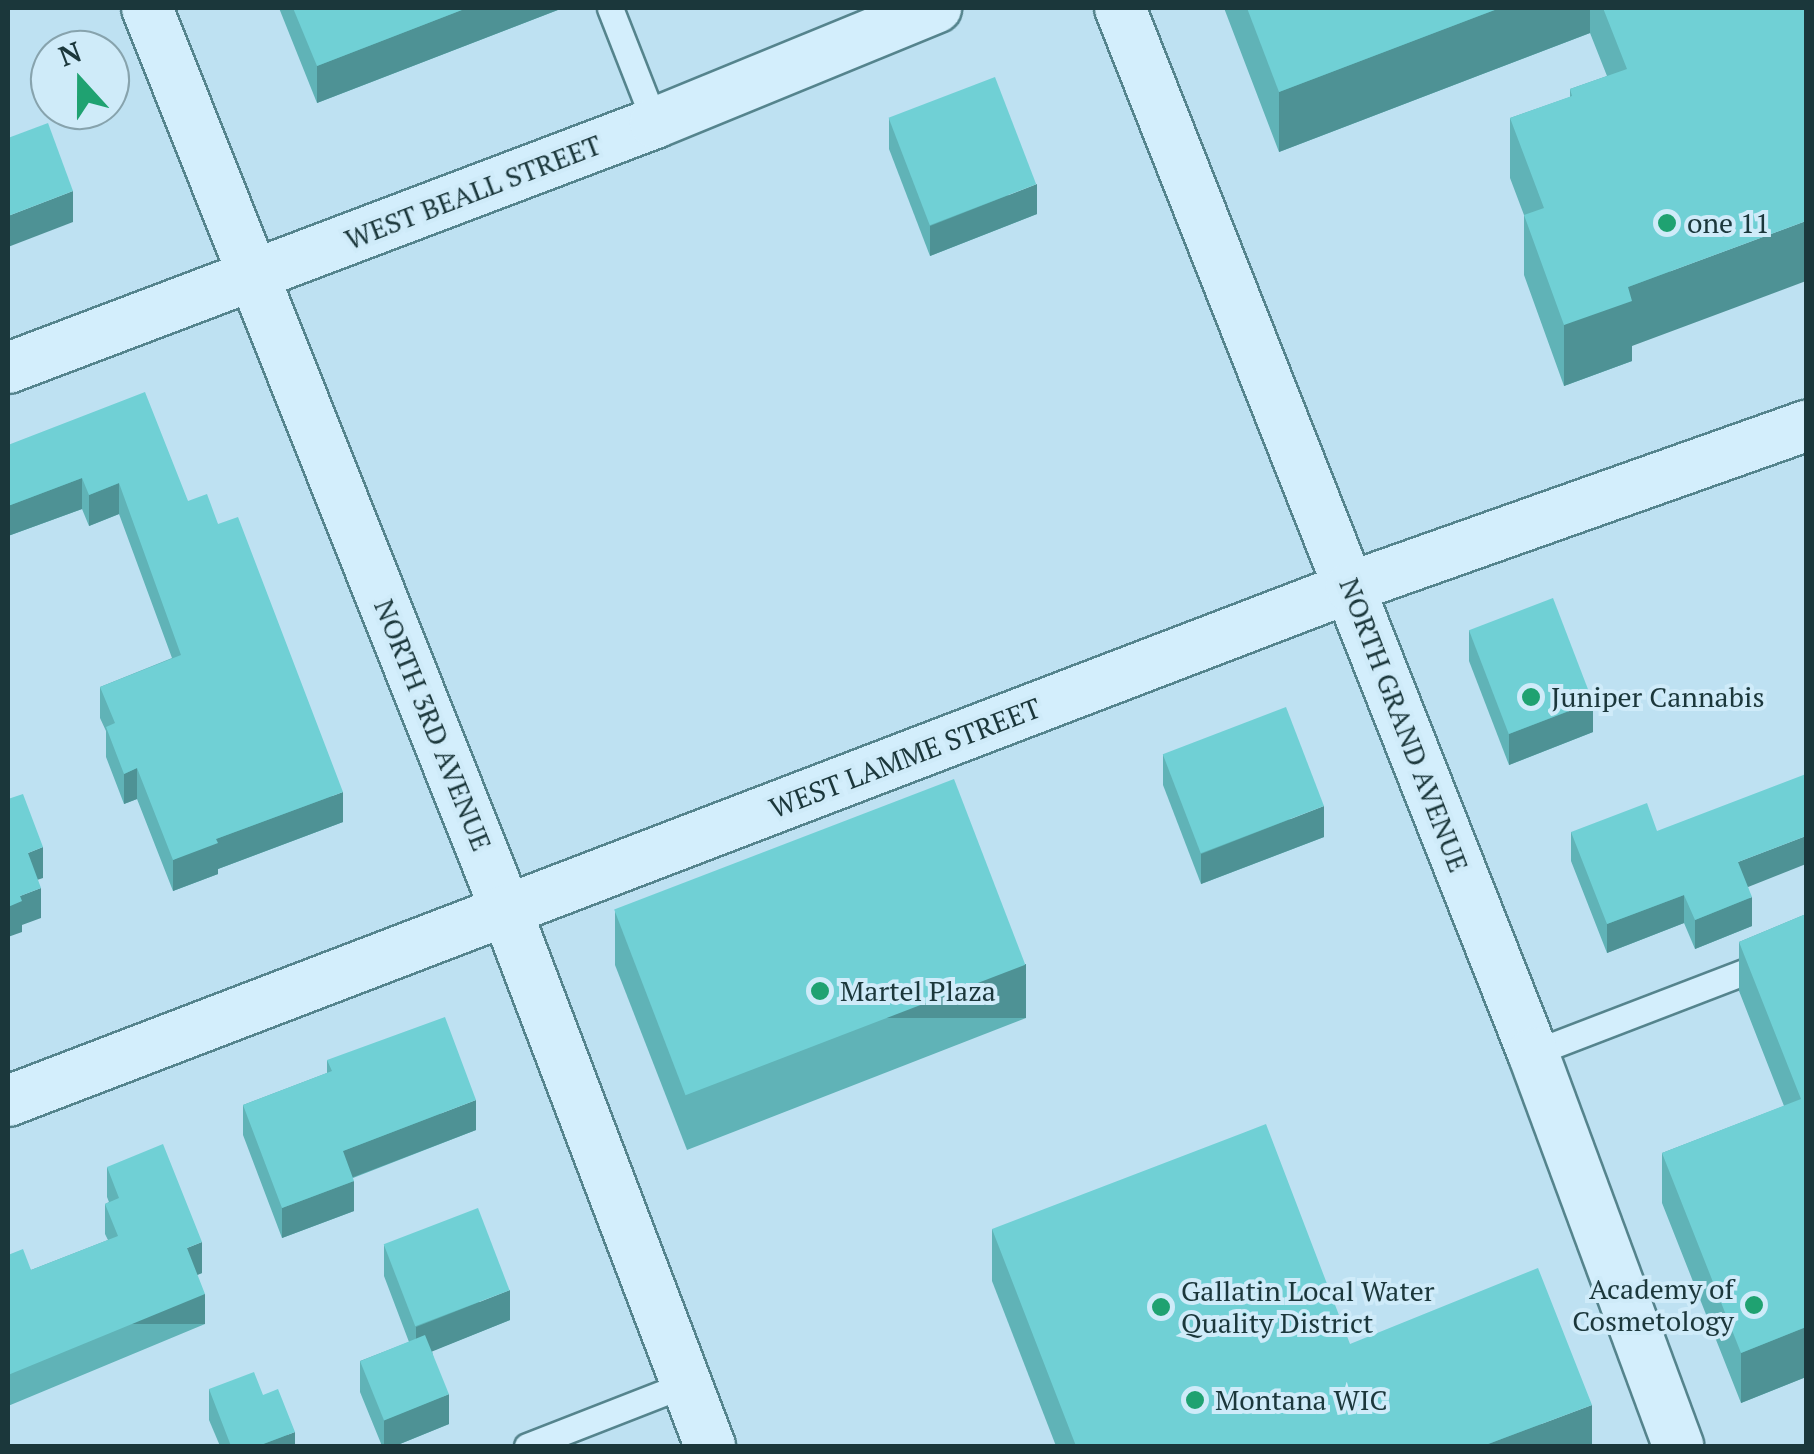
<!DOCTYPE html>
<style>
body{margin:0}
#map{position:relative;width:1814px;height:1454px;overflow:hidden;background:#bee1f2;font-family:"PT Serif",serif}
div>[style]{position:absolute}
.roads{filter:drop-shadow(2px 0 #55848d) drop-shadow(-2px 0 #55848d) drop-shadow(0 2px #55848d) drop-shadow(0 -2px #55848d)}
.service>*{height:25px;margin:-12.5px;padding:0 12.5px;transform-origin:12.5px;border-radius:12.5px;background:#d3eefc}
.minor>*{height:50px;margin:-25px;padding:0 25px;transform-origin:25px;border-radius:25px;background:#d3eefc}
.wall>*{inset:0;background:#60b3b7}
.shaded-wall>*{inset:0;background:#4e9295;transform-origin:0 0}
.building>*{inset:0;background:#70d0d5;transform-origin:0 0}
.dots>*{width:28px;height:28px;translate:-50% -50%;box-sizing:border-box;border:5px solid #cfebf9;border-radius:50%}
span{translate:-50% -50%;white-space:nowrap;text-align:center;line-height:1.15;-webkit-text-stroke:8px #cfebf9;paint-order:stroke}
.street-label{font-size:28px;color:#1b373b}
.poi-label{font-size:28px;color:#1b373b}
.left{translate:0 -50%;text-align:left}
.right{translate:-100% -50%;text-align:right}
.frame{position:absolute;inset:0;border:10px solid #1b373b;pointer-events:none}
.north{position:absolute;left:30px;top:30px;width:100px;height:100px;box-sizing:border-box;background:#cfebf9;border:2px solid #87a3ad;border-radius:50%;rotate:339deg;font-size:28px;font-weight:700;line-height:40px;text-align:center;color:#1b373b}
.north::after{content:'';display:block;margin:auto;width:35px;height:45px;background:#1fa271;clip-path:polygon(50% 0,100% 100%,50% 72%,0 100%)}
</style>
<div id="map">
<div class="roads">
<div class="service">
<div style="left:610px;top:8px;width:123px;rotate:68.6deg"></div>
<div style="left:1533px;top:1053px;width:292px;rotate:-21deg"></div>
<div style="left:527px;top:1446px;width:171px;rotate:-21.3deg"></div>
</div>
<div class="minor">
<div style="left:147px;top:8px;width:971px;rotate:68.3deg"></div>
<div style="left:506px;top:910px;width:574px;rotate:69.16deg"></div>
<div style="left:1120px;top:8px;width:1124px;rotate:68.44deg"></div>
<div style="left:1533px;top:1053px;width:419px;rotate:69.7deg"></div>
<div style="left:8px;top:368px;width:692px;rotate:-20.74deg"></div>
<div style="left:655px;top:123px;width:304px;rotate:-22.3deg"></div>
<div style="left:8px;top:1101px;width:1438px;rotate:-20.94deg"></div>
<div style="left:1351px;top:587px;width:483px;rotate:-19.5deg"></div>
</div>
</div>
<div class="wall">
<div style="clip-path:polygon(279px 8px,563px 8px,317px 103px)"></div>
<div style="clip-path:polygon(1224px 8px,1806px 8px,1632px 346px,1632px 361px,1564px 386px,1524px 275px,1524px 215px,1510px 178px,1510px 118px,1570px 97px,1570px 89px,1607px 76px,1590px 33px,1279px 152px)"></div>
<div style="clip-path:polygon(889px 118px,1037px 214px,930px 256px,889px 149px)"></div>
<div style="clip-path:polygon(8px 445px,188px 501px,218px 524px,343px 822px,218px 869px,218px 874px,173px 891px,137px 799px,124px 804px,106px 757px,106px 731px,100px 718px,100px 687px,172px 658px,119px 514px,89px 526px,82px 509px,8px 536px)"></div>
<div style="clip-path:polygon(1469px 630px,1593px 732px,1509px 765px,1469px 661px)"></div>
<div style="clip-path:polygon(1163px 754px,1324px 837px,1201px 884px,1163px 785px)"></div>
<div style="clip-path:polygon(1657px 831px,1748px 887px,1752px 926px,1695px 949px,1684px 923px,1607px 953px,1571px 861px,1571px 832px)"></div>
<div style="clip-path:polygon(615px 912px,1026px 1018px,687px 1150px,615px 965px)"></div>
<div style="clip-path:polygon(1806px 914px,1806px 1377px,1741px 1403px,1662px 1203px,1662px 1153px,1784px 1106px,1739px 991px,1739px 942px)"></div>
<div style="clip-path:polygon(327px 1060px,476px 1130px,353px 1178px,354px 1211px,282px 1238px,243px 1135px,243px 1105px,327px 1073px)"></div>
<div style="clip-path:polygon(107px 1167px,202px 1273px,197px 1275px,205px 1324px,8px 1406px,8px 1255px,31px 1270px,108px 1240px,105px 1234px,105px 1204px,109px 1202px,107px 1197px)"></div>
<div style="clip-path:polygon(992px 1229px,1350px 1344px,1592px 1446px,1056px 1446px,992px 1281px)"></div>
<div style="clip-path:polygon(384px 1245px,510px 1320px,432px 1351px,449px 1424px,395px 1446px,382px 1446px,360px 1392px,360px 1361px,409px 1342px,384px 1276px)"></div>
<div style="clip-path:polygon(209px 1389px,263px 1395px,295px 1446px,220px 1446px,209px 1420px)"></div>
</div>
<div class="shaded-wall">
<div style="clip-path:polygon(467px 8px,563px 8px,317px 103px,317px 66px)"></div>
<div style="clip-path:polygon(1500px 8px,1590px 8px,1590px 33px,1279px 152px,1279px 92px)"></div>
<div style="clip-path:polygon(1037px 184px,1037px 214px,930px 256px,930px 226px)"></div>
<div style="clip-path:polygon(73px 191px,73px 222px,8px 247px,8px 216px)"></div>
<div style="clip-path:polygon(1806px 221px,1806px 281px,1632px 346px,1632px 361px,1564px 386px,1564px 325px,1628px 287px)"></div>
<div style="clip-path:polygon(82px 478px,82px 509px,8px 536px,8px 506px)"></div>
<div style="clip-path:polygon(119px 483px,119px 514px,89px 526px,89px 495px)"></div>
<div style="clip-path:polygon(1593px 702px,1593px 732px,1509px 765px,1509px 734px)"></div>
<div style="clip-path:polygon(137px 768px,137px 799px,124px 804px,124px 774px)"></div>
<div style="clip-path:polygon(343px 792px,343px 822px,218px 869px,218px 874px,173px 891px,173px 860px,216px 839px)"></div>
<div style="clip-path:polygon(1324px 806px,1324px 837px,1201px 884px,1201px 854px)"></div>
<div style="clip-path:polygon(1806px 836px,1806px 864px,1738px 891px,1738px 862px)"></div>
<div style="clip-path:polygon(43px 847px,43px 878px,28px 883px,28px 853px)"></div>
<div style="clip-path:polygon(41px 888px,41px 918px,22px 925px,22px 932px,8px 937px,8px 907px,20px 896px)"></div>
<div style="clip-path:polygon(1684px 895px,1684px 923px,1607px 953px,1607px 924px)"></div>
<div style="clip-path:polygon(1752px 897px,1752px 926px,1695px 949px,1695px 920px)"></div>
<div style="left:1026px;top:964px;width:54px;height:364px;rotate:90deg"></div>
<div style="clip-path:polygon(476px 1100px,476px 1130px,343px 1181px,343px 1151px)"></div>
<div style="clip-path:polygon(354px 1181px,354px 1211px,282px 1238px,282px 1208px)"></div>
<div style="clip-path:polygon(202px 1242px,202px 1273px,187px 1279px,187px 1248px)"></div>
<div style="clip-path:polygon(510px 1290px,510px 1320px,416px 1358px,416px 1327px)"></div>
<div style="left:205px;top:1294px;width:30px;height:213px;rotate:90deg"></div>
<div style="clip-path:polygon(1806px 1327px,1806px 1377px,1741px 1403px,1741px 1353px)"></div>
<div style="clip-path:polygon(449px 1394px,449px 1424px,395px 1446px,384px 1446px,384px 1420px)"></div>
<div style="clip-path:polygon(1592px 1405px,1592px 1446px,1483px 1446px)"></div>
<div style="clip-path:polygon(295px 1432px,295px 1446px,258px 1446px)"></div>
</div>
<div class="building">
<div style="clip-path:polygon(293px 8px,467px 8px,317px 66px)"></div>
<div style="clip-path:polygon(1247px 8px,1500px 8px,1279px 92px)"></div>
<div style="clip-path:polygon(1603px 8px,1806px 8px,1806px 221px,1628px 287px,1632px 301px,1564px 325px,1524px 215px,1544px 208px,1510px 118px,1572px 96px,1570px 89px,1627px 69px)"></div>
<div style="left:995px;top:77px;width:115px;height:114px;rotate:69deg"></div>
<div style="clip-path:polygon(48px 123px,73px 191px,8px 216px,8px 138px)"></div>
<div style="clip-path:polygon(145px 392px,188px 501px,207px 494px,218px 524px,238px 517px,343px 792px,216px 839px,218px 843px,173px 860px,137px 768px,124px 774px,106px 727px,115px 723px,100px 687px,181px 655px,119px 483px,89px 495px,82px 478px,8px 506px,8px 445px)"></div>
<div style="left:1553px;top:598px;width:111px;height:90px;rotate:69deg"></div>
<div style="left:1286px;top:707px;width:106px;height:132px;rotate:69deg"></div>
<div style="clip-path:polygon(1806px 774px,1806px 836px,1738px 862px,1752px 897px,1695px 920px,1684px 895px,1607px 924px,1571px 832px,1647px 803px,1657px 831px)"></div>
<div style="left:954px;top:779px;width:199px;height:364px;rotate:69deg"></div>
<div style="clip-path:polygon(23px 794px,43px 847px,28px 853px,41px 888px,20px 896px,22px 901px,8px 907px,8px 799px)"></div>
<div style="clip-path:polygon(1806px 914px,1806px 1327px,1741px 1353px,1662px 1153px,1801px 1099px,1739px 942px)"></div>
<div style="clip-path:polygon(445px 1017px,476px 1100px,343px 1151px,354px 1181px,282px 1208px,243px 1105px,332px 1071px,327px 1060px)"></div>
<div style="clip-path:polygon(1266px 1124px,1350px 1344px,1538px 1268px,1592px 1405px,1483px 1446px,1076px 1446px,992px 1229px)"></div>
<div style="clip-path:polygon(163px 1144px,202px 1242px,187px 1248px,205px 1294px,8px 1375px,8px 1255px,23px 1249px,31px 1270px,118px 1236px,105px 1204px,119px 1198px,107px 1167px)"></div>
<div style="left:478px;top:1208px;width:88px;height:101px;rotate:69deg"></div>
<div style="left:425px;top:1335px;width:64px;height:70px;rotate:68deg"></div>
<div style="clip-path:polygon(254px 1372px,263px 1395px,278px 1389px,295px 1432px,258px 1446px,231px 1446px,209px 1389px)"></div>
</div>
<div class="dots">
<div style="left:1667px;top:223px;background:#1fa271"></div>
<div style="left:1531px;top:697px;background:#1fa271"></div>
<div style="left:820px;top:991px;background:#1fa271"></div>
<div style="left:1754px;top:1305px;background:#1fa271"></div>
<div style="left:1161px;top:1307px;background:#1fa271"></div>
<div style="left:1195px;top:1400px;background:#1fa271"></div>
</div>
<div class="street-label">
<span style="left:473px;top:192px;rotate:-21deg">WEST BEALL STREET</span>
<span style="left:433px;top:725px;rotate:68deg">NORTH 3RD AVENUE</span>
<span style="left:1404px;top:725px;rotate:69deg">NORTH GRAND AVENUE</span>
<span style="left:905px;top:758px;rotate:-21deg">WEST LAMME STREET</span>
</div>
<div class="poi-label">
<span class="left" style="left:1687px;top:223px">one 11</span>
<span class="left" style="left:1551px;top:697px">Juniper Cannabis</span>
<span class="left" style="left:840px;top:991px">Martel Plaza</span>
<span class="right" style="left:1734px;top:1305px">Academy of<br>Cosmetology</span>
<span class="left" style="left:1181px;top:1307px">Gallatin Local Water<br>Quality District</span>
<span class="left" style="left:1215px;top:1400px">Montana WIC</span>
</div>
<div class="frame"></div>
<div class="north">N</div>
</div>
